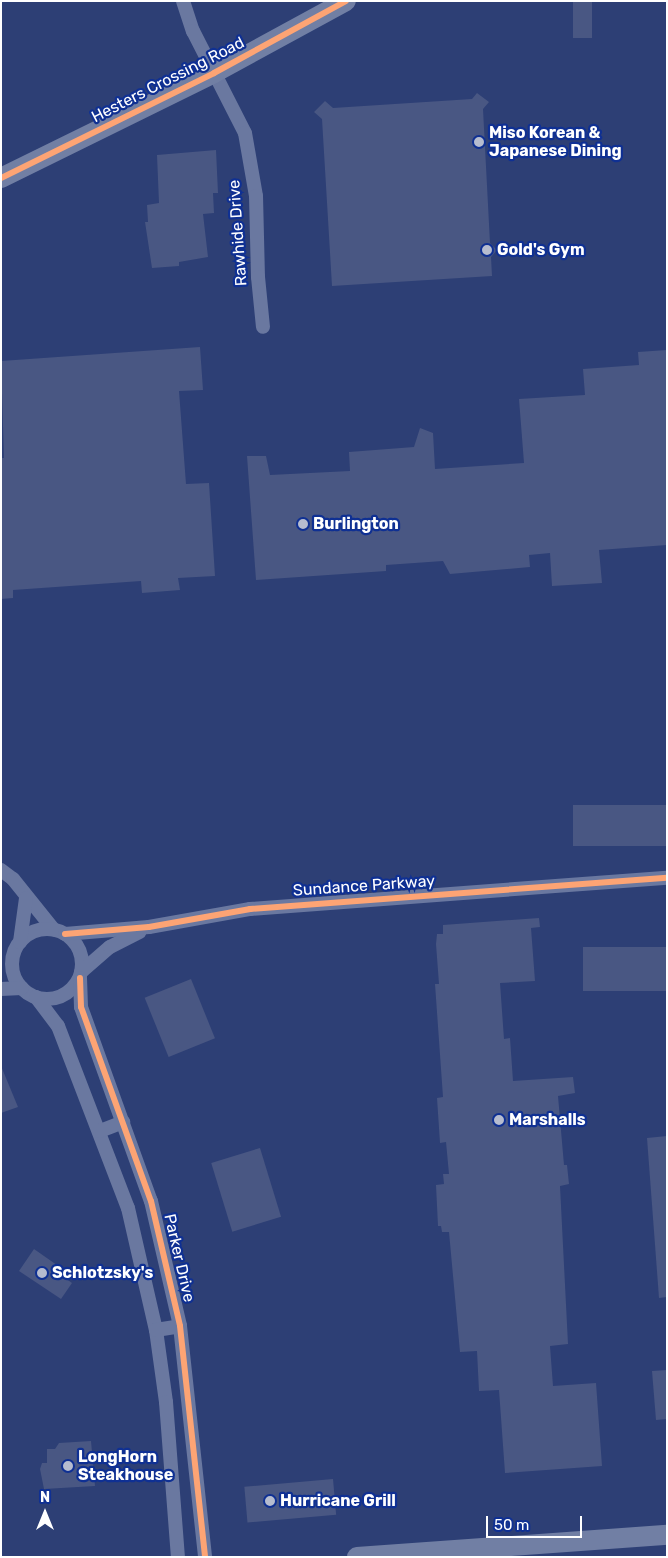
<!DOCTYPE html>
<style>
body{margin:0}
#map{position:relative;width:668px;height:1558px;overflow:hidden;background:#2d3f75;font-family:Rubik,sans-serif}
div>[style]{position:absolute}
.building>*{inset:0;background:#495783;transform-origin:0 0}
.street>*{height:14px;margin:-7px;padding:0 7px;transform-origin:7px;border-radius:7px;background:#6a78a0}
.street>.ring{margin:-7px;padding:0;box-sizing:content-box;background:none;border:14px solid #6a78a0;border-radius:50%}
.secondary>*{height:20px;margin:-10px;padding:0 10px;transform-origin:10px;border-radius:10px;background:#717fa4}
.cycleway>*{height:6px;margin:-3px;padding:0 3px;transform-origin:3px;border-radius:3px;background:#fda474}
.dots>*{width:14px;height:14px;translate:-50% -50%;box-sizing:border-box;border:2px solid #0f3093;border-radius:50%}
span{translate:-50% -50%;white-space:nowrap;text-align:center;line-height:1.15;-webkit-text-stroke:4.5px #0f3093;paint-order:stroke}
.street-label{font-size:16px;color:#fff}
.poi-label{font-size:16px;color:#fff;font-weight:700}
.left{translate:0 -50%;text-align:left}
.frame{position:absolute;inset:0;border:2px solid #fff;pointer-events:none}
.north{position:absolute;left:20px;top:1488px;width:50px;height:50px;-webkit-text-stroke:4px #0f3093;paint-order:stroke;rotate:0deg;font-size:14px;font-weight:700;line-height:20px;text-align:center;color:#fff}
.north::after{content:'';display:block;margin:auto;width:18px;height:22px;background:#fff;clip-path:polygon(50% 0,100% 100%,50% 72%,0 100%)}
.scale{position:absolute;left:486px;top:1516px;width:96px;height:22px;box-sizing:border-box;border:2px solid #fff;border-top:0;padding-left:6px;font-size:15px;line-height:18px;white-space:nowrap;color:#fff;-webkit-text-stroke:4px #0f3093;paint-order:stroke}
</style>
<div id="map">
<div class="building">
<div style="left:573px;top:1px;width:19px;height:37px"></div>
<div style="clip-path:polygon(477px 93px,489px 102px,483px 109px,490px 243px,497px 250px,491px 257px,492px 276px,332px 286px,322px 119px,314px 112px,325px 101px,333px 108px,472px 99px)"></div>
<div style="clip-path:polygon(216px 150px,218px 193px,213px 193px,214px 213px,203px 214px,208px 257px,179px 262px,179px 266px,152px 268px,145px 222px,148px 222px,147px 205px,159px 203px,157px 155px)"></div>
<div style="clip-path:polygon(200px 347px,203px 390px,179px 391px,186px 484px,209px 483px,215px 576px,178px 578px,180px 590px,142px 593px,141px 581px,13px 590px,13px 598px,1px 599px,1px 458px,4px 458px,1px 361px)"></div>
<div style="clip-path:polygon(667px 350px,667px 545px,599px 550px,602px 583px,552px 586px,550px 553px,529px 555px,530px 567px,450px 574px,443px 561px,386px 565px,386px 571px,256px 580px,247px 456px,266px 456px,270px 475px,350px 471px,349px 452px,414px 447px,420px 428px,433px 433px,435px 469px,524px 463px,519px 399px,585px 395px,583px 369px,639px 365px,638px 352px)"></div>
<div style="left:667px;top:805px;width:41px;height:94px;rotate:90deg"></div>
<div style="clip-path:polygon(539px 918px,540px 927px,531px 928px,535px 981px,500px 983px,504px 1039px,510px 1038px,513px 1081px,573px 1077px,575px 1093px,558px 1096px,564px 1165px,567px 1165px,569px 1184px,560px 1186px,568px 1344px,550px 1346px,553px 1386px,596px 1383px,602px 1466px,505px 1473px,499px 1390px,479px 1391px,477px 1351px,460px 1352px,449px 1232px,442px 1232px,441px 1226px,438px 1226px,436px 1185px,444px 1184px,443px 1174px,449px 1174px,446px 1142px,440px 1143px,437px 1098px,443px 1097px,435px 984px,439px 984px,436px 944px,437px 934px,443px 934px,443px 925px)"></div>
<div style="left:667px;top:947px;width:44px;height:84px;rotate:90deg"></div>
<div style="left:191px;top:979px;width:64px;height:50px;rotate:68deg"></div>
<div style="clip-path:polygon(1px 1066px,18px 1107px,1px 1113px)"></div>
<div style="clip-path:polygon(667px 1136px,667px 1297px,659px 1298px,647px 1138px)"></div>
<div style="left:260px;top:1148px;width:72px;height:51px;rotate:73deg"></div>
<div style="clip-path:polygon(34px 1249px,64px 1270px,61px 1275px,72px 1283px,61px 1299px,19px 1271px)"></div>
<div style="clip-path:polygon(667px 1370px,667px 1419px,656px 1420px,652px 1371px)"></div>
<div style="clip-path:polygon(91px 1441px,95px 1486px,44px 1489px,40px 1469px,42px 1463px,47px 1463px,47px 1449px,55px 1449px,59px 1443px)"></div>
<div style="left:333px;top:1479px;width:36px;height:89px;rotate:85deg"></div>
</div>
<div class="street">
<div style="left:183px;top:1px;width:32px;rotate:72deg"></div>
<div style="left:193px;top:31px;width:114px;rotate:63deg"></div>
<div style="left:245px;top:133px;width:64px;rotate:80.1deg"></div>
<div style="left:256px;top:196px;width:81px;rotate:88.6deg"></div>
<div style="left:258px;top:277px;width:50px;rotate:84.3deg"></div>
<div style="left:1px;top:870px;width:15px;rotate:37deg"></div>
<div style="left:13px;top:879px;width:65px;rotate:51.2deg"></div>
<div class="ring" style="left:12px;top:929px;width:56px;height:56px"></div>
<div style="left:65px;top:934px;width:84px;rotate:-4.8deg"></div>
<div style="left:149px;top:927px;width:103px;rotate:-10.1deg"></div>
<div style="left:250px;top:909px;width:418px;rotate:-4.3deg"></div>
<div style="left:20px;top:942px;width:44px;rotate:-82.2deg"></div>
<div style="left:81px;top:972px;width:38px;rotate:-41deg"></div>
<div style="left:110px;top:947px;width:33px;rotate:-27deg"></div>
<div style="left:80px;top:978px;width:29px;rotate:88deg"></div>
<div style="left:81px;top:1007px;width:206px;rotate:70.2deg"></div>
<div style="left:151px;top:1201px;width:128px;rotate:76.9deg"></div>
<div style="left:180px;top:1326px;width:232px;rotate:83.8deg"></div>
<div style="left:1px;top:989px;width:21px;rotate:-3deg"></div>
<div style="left:36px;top:997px;width:36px;rotate:53deg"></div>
<div style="left:58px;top:1026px;width:195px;rotate:69deg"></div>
<div style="left:128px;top:1208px;width:125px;rotate:77.1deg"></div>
<div style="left:156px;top:1330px;width:73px;rotate:82.1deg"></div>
<div style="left:166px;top:1402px;width:155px;rotate:85.6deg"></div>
<div style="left:100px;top:1131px;width:25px;rotate:-21deg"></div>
<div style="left:156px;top:1330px;width:24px;rotate:-9deg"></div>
</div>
<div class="secondary">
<div style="left:1px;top:178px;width:237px;rotate:-26.2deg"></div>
<div style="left:214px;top:73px;width:150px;rotate:-28.6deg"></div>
<div style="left:357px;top:1557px;width:311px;rotate:-4.1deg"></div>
</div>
<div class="cycleway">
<div style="left:1px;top:178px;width:237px;rotate:-26.2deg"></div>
<div style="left:214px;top:73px;width:150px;rotate:-28.6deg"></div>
<div style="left:65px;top:934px;width:84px;rotate:-4.8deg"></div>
<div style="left:149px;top:927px;width:103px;rotate:-10.1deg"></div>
<div style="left:250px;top:909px;width:418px;rotate:-4.3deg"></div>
<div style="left:80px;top:978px;width:29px;rotate:88deg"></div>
<div style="left:81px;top:1007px;width:206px;rotate:70.2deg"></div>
<div style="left:151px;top:1201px;width:128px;rotate:76.9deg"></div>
<div style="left:180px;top:1326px;width:232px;rotate:83.8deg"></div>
</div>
<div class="dots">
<div style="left:479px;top:142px;background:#b6bccf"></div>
<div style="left:487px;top:250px;background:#b6bccf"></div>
<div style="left:303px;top:524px;background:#b6bccf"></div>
<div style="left:499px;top:1120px;background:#b6bccf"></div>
<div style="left:42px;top:1273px;background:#b6bccf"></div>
<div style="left:68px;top:1466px;background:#b6bccf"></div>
<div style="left:270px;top:1501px;background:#b6bccf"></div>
</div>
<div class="street-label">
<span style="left:168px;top:80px;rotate:-27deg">Hesters Crossing Road</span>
<span style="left:238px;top:233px;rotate:-94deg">Rawhide Drive</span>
<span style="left:364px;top:886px;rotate:-4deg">Sundance Parkway</span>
<span style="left:179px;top:1258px;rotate:77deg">Parker Drive</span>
</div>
<div class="poi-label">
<span class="left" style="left:489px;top:142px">Miso Korean &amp;<br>Japanese Dining</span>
<span class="left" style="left:497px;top:250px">Gold's Gym</span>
<span class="left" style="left:313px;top:524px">Burlington</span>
<span class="left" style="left:509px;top:1120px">Marshalls</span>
<span class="left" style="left:52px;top:1273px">Schlotzsky's</span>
<span class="left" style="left:78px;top:1466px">LongHorn<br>Steakhouse</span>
<span class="left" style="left:280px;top:1501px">Hurricane Grill</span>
</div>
<div class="frame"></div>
<div class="north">N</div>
<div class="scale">50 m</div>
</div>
